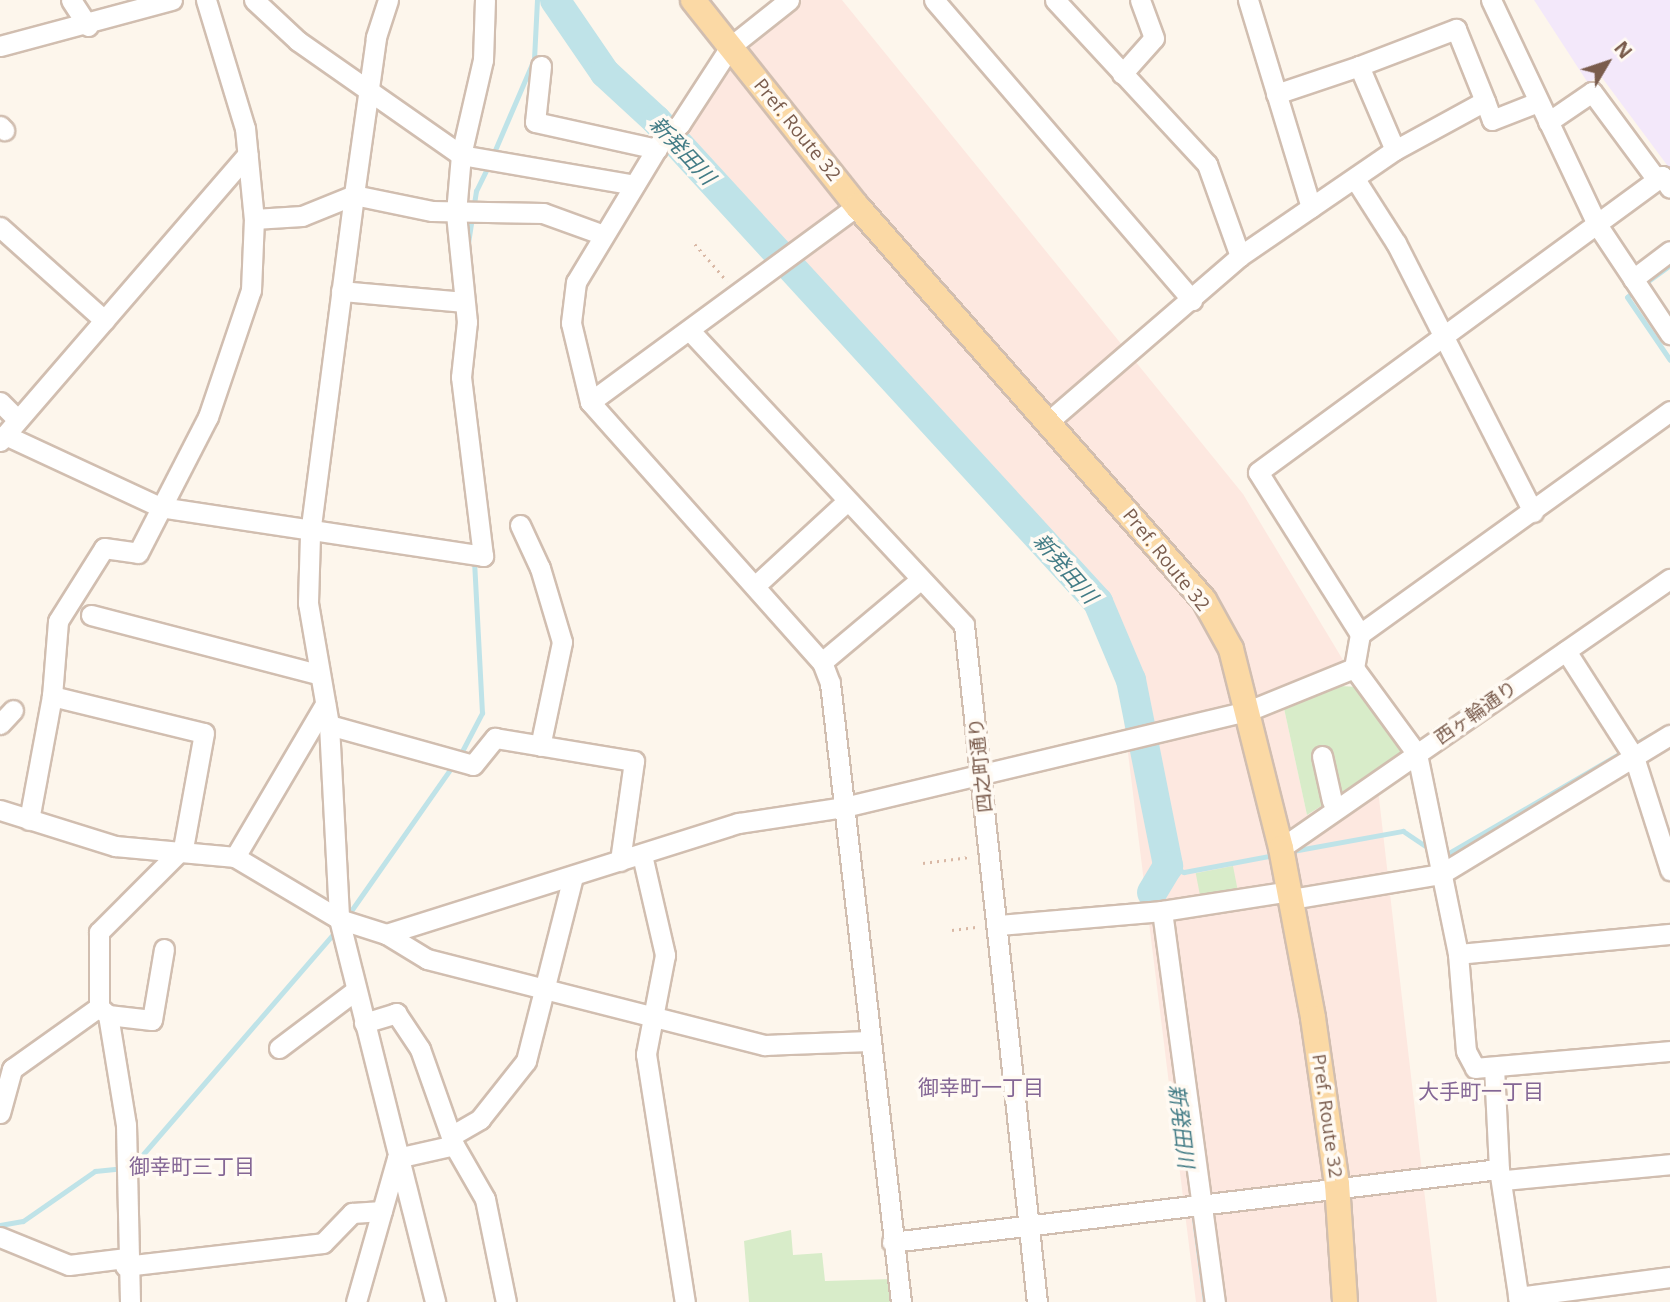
<!DOCTYPE html>
<meta charset="utf-8">
<style>
body{margin:0}
#map{position:relative;width:1670px;height:1302px;overflow:hidden;background:#fdf6ec;font-family:"Open Sans","Noto Sans JP",sans-serif}
div>[style]{position:absolute}
.commercial>*{inset:0;background:#fde8e0}
.education>*{inset:0;background:#f3e8fa}
.green>*{inset:0;background:#d8ecc9;transform-origin:0 0}
.stream>*{height:5px;margin:-2.5px;padding:0 2.5px;transform-origin:2.5px;border-radius:2.5px;background:#bfe3e8}
.river>*{height:30px;margin:-15px;padding:0 15px;transform-origin:15px;border-radius:15px;background:#bfe3e8}
.path>*{height:2.5px;margin-top:-1.25px;transform-origin:0;background:repeating-linear-gradient(90deg,#d9b8a5 0 2px,transparent 0 7px)}
.roads{filter:drop-shadow(2px 0 #d1beb0) drop-shadow(-2px 0 #d1beb0) drop-shadow(0 2px #d1beb0) drop-shadow(0 -2px #d1beb0)}
.minor>*{height:19px;margin:-9.5px;padding:0 9.5px;transform-origin:9.5px;border-radius:9.5px;background:#fff}
.major>*{height:24px;margin:-12px;padding:0 12px;transform-origin:12px;border-radius:12px;background:#fbd9a5}
span{translate:-50% -50%;white-space:nowrap;text-align:center;line-height:1.15;-webkit-text-stroke:7px #fffaf3;paint-order:stroke}
.street-label{font-size:19px;color:#7a5c4d}
.water-label{font-size:21px;color:#437c86;font-style:italic}
.neighbourhood-label{font-size:21px;color:#846695}
.north{position:absolute;left:1572px;top:28px;width:70px;height:70px;-webkit-text-stroke:5px #fffaf3;paint-order:stroke;rotate:51deg;font-size:19px;font-weight:700;line-height:28px;text-align:center;color:#7a5c4d}
.north::after{content:'';display:block;margin:auto;width:24px;height:32px;background:#7a5c4d;clip-path:polygon(50% 0,100% 100%,50% 72%,0 100%)}
</style>
<div id="map">
<div class="commercial">
<div style="clip-path:polygon(802px 0,842px 0,1243px 494px,1343px 660px,1282px 699px,1307px 815px,1376px 772px,1437px 1302px,1196px 1302px,1112px 624px,678px 131px,724px 65px)"></div>
</div>
<div class="education">
<div style="clip-path:polygon(1534px 0,1670px 0,1670px 169px,1600px 75px,1588px 83px)"></div>
</div>
<div class="green">
<div style="clip-path:polygon(1323px 685px,1358px 687px,1403px 755px,1307px 815px,1282px 699px)"></div>
<div style="left:1233px;top:866px;width:25px;height:38px;rotate:79deg"></div>
<div style="clip-path:polygon(791px 1230px,793px 1255px,822px 1253px,825px 1281px,893px 1279px,896px 1302px,749px 1302px,744px 1241px)"></div>
</div>
<div class="stream">
<div style="left:492px;top:157px;width:107px;rotate:-66.8deg"></div>
<div style="left:534px;top:59px;width:59px;rotate:-87.1deg"></div>
<div style="left:468px;top:243px;width:53px;rotate:-81.3deg"></div>
<div style="left:476px;top:191px;width:28px;rotate:-64deg"></div>
<div style="left:1644px;top:284px;width:32px;rotate:-36deg"></div>
<div style="left:1636px;top:290px;width:11px;rotate:142deg"></div>
<div style="left:1627px;top:297px;width:76px;rotate:55.7deg"></div>
<div style="left:1632px;top:746px;width:22px;rotate:-30deg"></div>
<div style="left:459px;top:757px;width:50px;rotate:-62.4deg"></div>
<div style="left:482px;top:713px;width:153px;rotate:-93deg"></div>
<div style="left:1287px;top:852px;width:118px;rotate:-10.3deg"></div>
<div style="left:1403px;top:831px;width:34px;rotate:34deg"></div>
<div style="left:1442px;top:857px;width:211px;rotate:-30.2deg"></div>
<div style="left:1168px;top:866px;width:17px;rotate:21deg"></div>
<div style="left:1184px;top:872px;width:92px;rotate:-10.7deg"></div>
<div style="left:1152px;top:893px;width:14px;rotate:82deg"></div>
<div style="left:346px;top:918px;width:187px;rotate:-55deg"></div>
<div style="left:132px;top:1167px;width:312px;rotate:-49.2deg"></div>
<div style="left:1193px;top:1211px;width:92px;rotate:82.5deg"></div>
<div style="left:0;top:1225px;width:23px;rotate:-10deg"></div>
<div style="left:23px;top:1221px;width:88px;rotate:-34.8deg"></div>
<div style="left:95px;top:1171px;width:27px;rotate:-6deg"></div>
</div>
<div class="river">
<div style="left:555px;top:0;width:88px;rotate:55.6deg"></div>
<div style="left:605px;top:73px;width:69px;rotate:42.7deg"></div>
<div style="left:656px;top:120px;width:654px;rotate:47.48deg"></div>
<div style="left:1098px;top:602px;width:85px;rotate:67.1deg"></div>
<div style="left:1131px;top:680px;width:190px;rotate:78.7deg"></div>
<div style="left:1168px;top:866px;width:31px;rotate:121deg"></div>
</div>
<div class="path">
<div style="left:695px;top:244px;width:49px;rotate:49.1deg"></div>
<div style="left:923px;top:863px;width:47px;rotate:-7.3deg"></div>
<div style="left:952px;top:930px;width:26px;rotate:-7deg"></div>
</div>
<div class="roads">
<div class="minor">
<div style="left:71px;top:0;width:31px;rotate:57deg"></div>
<div style="left:206px;top:0;width:134px;rotate:73.1deg"></div>
<div style="left:245px;top:128px;width:91px;rotate:84.4deg"></div>
<div style="left:254px;top:219px;width:48px;rotate:-3.6deg"></div>
<div style="left:302px;top:216px;width:56px;rotate:-22deg"></div>
<div style="left:354px;top:195px;width:80px;rotate:11.6deg"></div>
<div style="left:432px;top:211px;width:111px;rotate:1deg"></div>
<div style="left:543px;top:213px;width:62px;rotate:19.9deg"></div>
<div style="left:254px;top:0;width:60px;rotate:43deg"></div>
<div style="left:298px;top:41px;width:199px;rotate:35deg"></div>
<div style="left:461px;top:155px;width:176px;rotate:9.8deg"></div>
<div style="left:388px;top:0;width:40px;rotate:108deg"></div>
<div style="left:376px;top:38px;width:159px;rotate:98deg"></div>
<div style="left:354px;top:195px;width:343px;rotate:97.4deg"></div>
<div style="left:310px;top:535px;width:68px;rotate:91.7deg"></div>
<div style="left:308px;top:603px;width:124px;rotate:80.2deg"></div>
<div style="left:329px;top:725px;width:194px;rotate:87deg"></div>
<div style="left:339px;top:919px;width:395px;rotate:75.9deg"></div>
<div style="left:789px;top:0;width:75px;rotate:141.5deg"></div>
<div style="left:730px;top:47px;width:92px;rotate:123deg"></div>
<div style="left:680px;top:124px;width:28px;rotate:136deg"></div>
<div style="left:660px;top:143px;width:162px;rotate:121.1deg"></div>
<div style="left:576px;top:282px;width:41px;rotate:97deg"></div>
<div style="left:571px;top:323px;width:81px;rotate:76.5deg"></div>
<div style="left:590px;top:402px;width:348px;rotate:48.3deg"></div>
<div style="left:822px;top:662px;width:22px;rotate:69deg"></div>
<div style="left:830px;top:683px;width:623px;rotate:83.46deg"></div>
<div style="left:934px;top:0;width:396px;rotate:49.3deg"></div>
<div style="left:1055px;top:0;width:224px;rotate:47.2deg"></div>
<div style="left:1207px;top:164px;width:98px;rotate:70.3deg"></div>
<div style="left:1248px;top:0;width:217px;rotate:73.1deg"></div>
<div style="left:1491px;top:0;width:250px;rotate:64.7deg"></div>
<div style="left:1598px;top:226px;width:130px;rotate:56.3deg"></div>
<div style="left:0;top:46px;width:178px;rotate:-15deg"></div>
<div style="left:541px;top:66px;width:56px;rotate:96.1deg"></div>
<div style="left:535px;top:122px;width:125px;rotate:12.5deg"></div>
<div style="left:1359px;top:66px;width:104px;rotate:-20.9deg"></div>
<div style="left:1456px;top:29px;width:78px;rotate:68.1deg"></div>
<div style="left:1122px;top:74px;width:48px;rotate:-48.4deg"></div>
<div style="left:1154px;top:38px;width:40px;rotate:-110.2deg"></div>
<div style="left:1276px;top:94px;width:88px;rotate:-18.6deg"></div>
<div style="left:1359px;top:66px;width:91px;rotate:66.8deg"></div>
<div style="left:1548px;top:122px;width:53px;rotate:-34.3deg"></div>
<div style="left:1592px;top:92px;width:109px;rotate:53.5deg"></div>
<div style="left:0;top:126px;width:6px;rotate:45deg"></div>
<div style="left:1355px;top:179px;width:76px;rotate:57.4deg"></div>
<div style="left:1396px;top:243px;width:302px;rotate:63deg"></div>
<div style="left:0;top:227px;width:140px;rotate:41.8deg"></div>
<div style="left:1633px;top:279px;width:46px;rotate:-37.1deg"></div>
<div style="left:341px;top:291px;width:123px;rotate:5.1deg"></div>
<div style="left:692px;top:333px;width:399px;rotate:47deg"></div>
<div style="left:964px;top:625px;width:681px;rotate:83.85deg"></div>
<div style="left:0;top:402px;width:25px;rotate:45deg"></div>
<div style="left:590px;top:402px;width:331px;rotate:-36.3deg"></div>
<div style="left:1049px;top:421px;width:252px;rotate:-40.8deg"></div>
<div style="left:1240px;top:256px;width:188px;rotate:-34.4deg"></div>
<div style="left:1395px;top:150px;width:102px;rotate:-28.6deg"></div>
<div style="left:1485px;top:101px;width:20px;rotate:70deg"></div>
<div style="left:1492px;top:120px;width:49px;rotate:-21.4deg"></div>
<div style="left:5px;top:435px;width:171px;rotate:24.9deg"></div>
<div style="left:160px;top:507px;width:327px;rotate:8.6deg"></div>
<div style="left:483px;top:556px;width:180px;rotate:-97deg"></div>
<div style="left:461px;top:377px;width:55px;rotate:-83.8deg"></div>
<div style="left:467px;top:322px;width:110px;rotate:-95.8deg"></div>
<div style="left:456px;top:213px;width:58px;rotate:-85.1deg"></div>
<div style="left:461px;top:155px;width:98px;rotate:-77deg"></div>
<div style="left:483px;top:60px;width:60px;rotate:-88.1deg"></div>
<div style="left:0;top:441px;width:379px;rotate:-49.2deg"></div>
<div style="left:520px;top:525px;width:47px;rotate:65.1deg"></div>
<div style="left:540px;top:568px;width:77px;rotate:73.4deg"></div>
<div style="left:562px;top:642px;width:106px;rotate:101.9deg"></div>
<div style="left:756px;top:585px;width:124px;rotate:-42.7deg"></div>
<div style="left:91px;top:615px;width:235px;rotate:14.6deg"></div>
<div style="left:1360px;top:634px;width:191px;rotate:-122.2deg"></div>
<div style="left:1258px;top:472px;width:501px;rotate:-36.23deg"></div>
<div style="left:1662px;top:176px;width:14px;rotate:56deg"></div>
<div style="left:1566px;top:651px;width:126px;rotate:57.3deg"></div>
<div style="left:1634px;top:757px;width:119px;rotate:72.3deg"></div>
<div style="left:822px;top:662px;width:129px;rotate:-40deg"></div>
<div style="left:1354px;top:668px;width:107px;rotate:53.8deg"></div>
<div style="left:1417px;top:754px;width:204px;rotate:78.4deg"></div>
<div style="left:1458px;top:954px;width:97px;rotate:85.3deg"></div>
<div style="left:1466px;top:1051px;width:19px;rotate:62deg"></div>
<div style="left:1475px;top:1068px;width:196px;rotate:-5deg"></div>
<div style="left:52px;top:696px;width:75px;rotate:-85.4deg"></div>
<div style="left:58px;top:621px;width:86px;rotate:-57.8deg"></div>
<div style="left:104px;top:548px;width:34px;rotate:8deg"></div>
<div style="left:138px;top:553px;width:153px;rotate:-62.8deg"></div>
<div style="left:208px;top:417px;width:134px;rotate:-71.3deg"></div>
<div style="left:251px;top:290px;width:71px;rotate:-87.6deg"></div>
<div style="left:0;top:724px;width:19px;rotate:-47deg"></div>
<div style="left:329px;top:725px;width:149px;rotate:15.5deg"></div>
<div style="left:473px;top:765px;width:35px;rotate:-51deg"></div>
<div style="left:495px;top:738px;width:141px;rotate:9.4deg"></div>
<div style="left:634px;top:761px;width:101px;rotate:98deg"></div>
<div style="left:1322px;top:756px;width:46px;rotate:77.5deg"></div>
<div style="left:0;top:810px;width:121px;rotate:17.4deg"></div>
<div style="left:115px;top:846px;width:121px;rotate:5.2deg"></div>
<div style="left:235px;top:857px;width:121px;rotate:30.8deg"></div>
<div style="left:339px;top:919px;width:49px;rotate:17.7deg"></div>
<div style="left:386px;top:934px;width:370px;rotate:-17.5deg"></div>
<div style="left:739px;top:823px;width:106px;rotate:-8.7deg"></div>
<div style="left:844px;top:807px;width:415px;rotate:-13.4deg"></div>
<div style="left:1248px;top:711px;width:114px;rotate:-22.1deg"></div>
<div style="left:1354px;top:668px;width:35px;rotate:-80deg"></div>
<div style="left:1360px;top:634px;width:382px;rotate:-35.7deg"></div>
<div style="left:29px;top:820px;width:126px;rotate:-79.5deg"></div>
<div style="left:52px;top:696px;width:156px;rotate:13.7deg"></div>
<div style="left:204px;top:733px;width:117px;rotate:100.3deg"></div>
<div style="left:183px;top:848px;width:119px;rotate:135deg"></div>
<div style="left:99px;top:932px;width:75px;rotate:90deg"></div>
<div style="left:99px;top:1007px;width:12px;rotate:42deg"></div>
<div style="left:108px;top:1015px;width:111px;rotate:80.7deg"></div>
<div style="left:126px;top:1125px;width:177px;rotate:88.7deg"></div>
<div style="left:1281px;top:848px;width:473px;rotate:-34.7deg"></div>
<div style="left:642px;top:855px;width:103px;rotate:77deg"></div>
<div style="left:665px;top:955px;width:101px;rotate:100.9deg"></div>
<div style="left:646px;top:1054px;width:251px;rotate:81.1deg"></div>
<div style="left:235px;top:857px;width:178px;rotate:-59.5deg"></div>
<div style="left:1291px;top:899px;width:152px;rotate:-9.5deg"></div>
<div style="left:1441px;top:874px;width:268px;rotate:-31.3deg"></div>
<div style="left:1162px;top:911px;width:395px;rotate:82.3deg"></div>
<div style="left:999px;top:925px;width:164px;rotate:-4.9deg"></div>
<div style="left:1162px;top:911px;width:129px;rotate:-8.9deg"></div>
<div style="left:386px;top:934px;width:48px;rotate:31.4deg"></div>
<div style="left:427px;top:959px;width:349px;rotate:14.3deg"></div>
<div style="left:765px;top:1045px;width:104px;rotate:-2.2deg"></div>
<div style="left:1458px;top:954px;width:213px;rotate:-5.4deg"></div>
<div style="left:108px;top:1015px;width:44px;rotate:6.5deg"></div>
<div style="left:152px;top:1020px;width:72px;rotate:-80.4deg"></div>
<div style="left:364px;top:1023px;width:34px;rotate:-17deg"></div>
<div style="left:396px;top:1013px;width:43px;rotate:56.3deg"></div>
<div style="left:420px;top:1049px;width:102px;rotate:70.5deg"></div>
<div style="left:454px;top:1145px;width:62px;rotate:60.1deg"></div>
<div style="left:485px;top:1199px;width:105px;rotate:78.5deg"></div>
<div style="left:279px;top:1048px;width:96px;rotate:-37deg"></div>
<div style="left:1494px;top:1067px;width:102px;rotate:87.2deg"></div>
<div style="left:1499px;top:1169px;width:134px;rotate:81.4deg"></div>
<div style="left:0;top:1113px;width:46px;rotate:-74.7deg"></div>
<div style="left:12px;top:1069px;width:107px;rotate:-35.5deg"></div>
<div style="left:451px;top:1136px;width:34px;rotate:-30deg"></div>
<div style="left:480px;top:1119px;width:74px;rotate:-51.6deg"></div>
<div style="left:526px;top:1061px;width:191px;rotate:-75.7deg"></div>
<div style="left:1505px;top:1180px;width:166px;rotate:-5.5deg"></div>
<div style="left:0;top:1237px;width:74px;rotate:22.1deg"></div>
<div style="left:69px;top:1265px;width:56px;rotate:-7.1deg"></div>
<div style="left:892px;top:1242px;width:611px;rotate:-6.86deg"></div>
<div style="left:125px;top:1266px;width:199px;rotate:-6.6deg"></div>
<div style="left:323px;top:1243px;width:42px;rotate:-46deg"></div>
<div style="left:352px;top:1213px;width:30px;rotate:-4deg"></div>
<div style="left:1518px;top:1297px;width:153px;rotate:-7.5deg"></div>
<div style="left:356px;top:1302px;width:150px;rotate:-74.1deg"></div>
<div style="left:397px;top:1158px;width:58px;rotate:-12.8deg"></div>
</div>
<div class="major">
<div style="left:693px;top:0;width:263px;rotate:51.5deg"></div>
<div style="left:857px;top:206px;width:525px;rotate:48.63deg"></div>
<div style="left:1204px;top:600px;width:56px;rotate:61.1deg"></div>
<div style="left:1231px;top:649px;width:205px;rotate:75.9deg"></div>
<div style="left:1281px;top:848px;width:173px;rotate:79.3deg"></div>
<div style="left:1313px;top:1018px;width:168px;rotate:81.8deg"></div>
<div style="left:1337px;top:1184px;width:118px;rotate:86.1deg"></div>
</div>
</div>
<div class="street-label">
<span style="left:797px;top:130px;rotate:51deg">Pref. Route 32</span>
<span style="left:1166px;top:560px;rotate:51deg">Pref. Route 32</span>
<span style="left:1476px;top:713px;rotate:-35deg">西ヶ輪通り</span>
<span style="left:981px;top:765px;rotate:-96deg">四之町通り</span>
<span style="left:1327px;top:1116px;rotate:82deg">Pref. Route 32</span>
</div>
<div class="water-label">
<span style="left:683px;top:150px;rotate:47deg">新発田川</span>
<span style="left:1066px;top:568px;rotate:49deg">新発田川</span>
<span style="left:1182px;top:1126px;rotate:83deg">新発田川</span>
</div>
<div class="neighbourhood-label">
<span style="left:981px;top:1087px">御幸町一丁目</span>
<span style="left:1481px;top:1091px">大手町一丁目</span>
<span style="left:192px;top:1166px">御幸町三丁目</span>
</div>
<div class="north">N</div>
</div>
